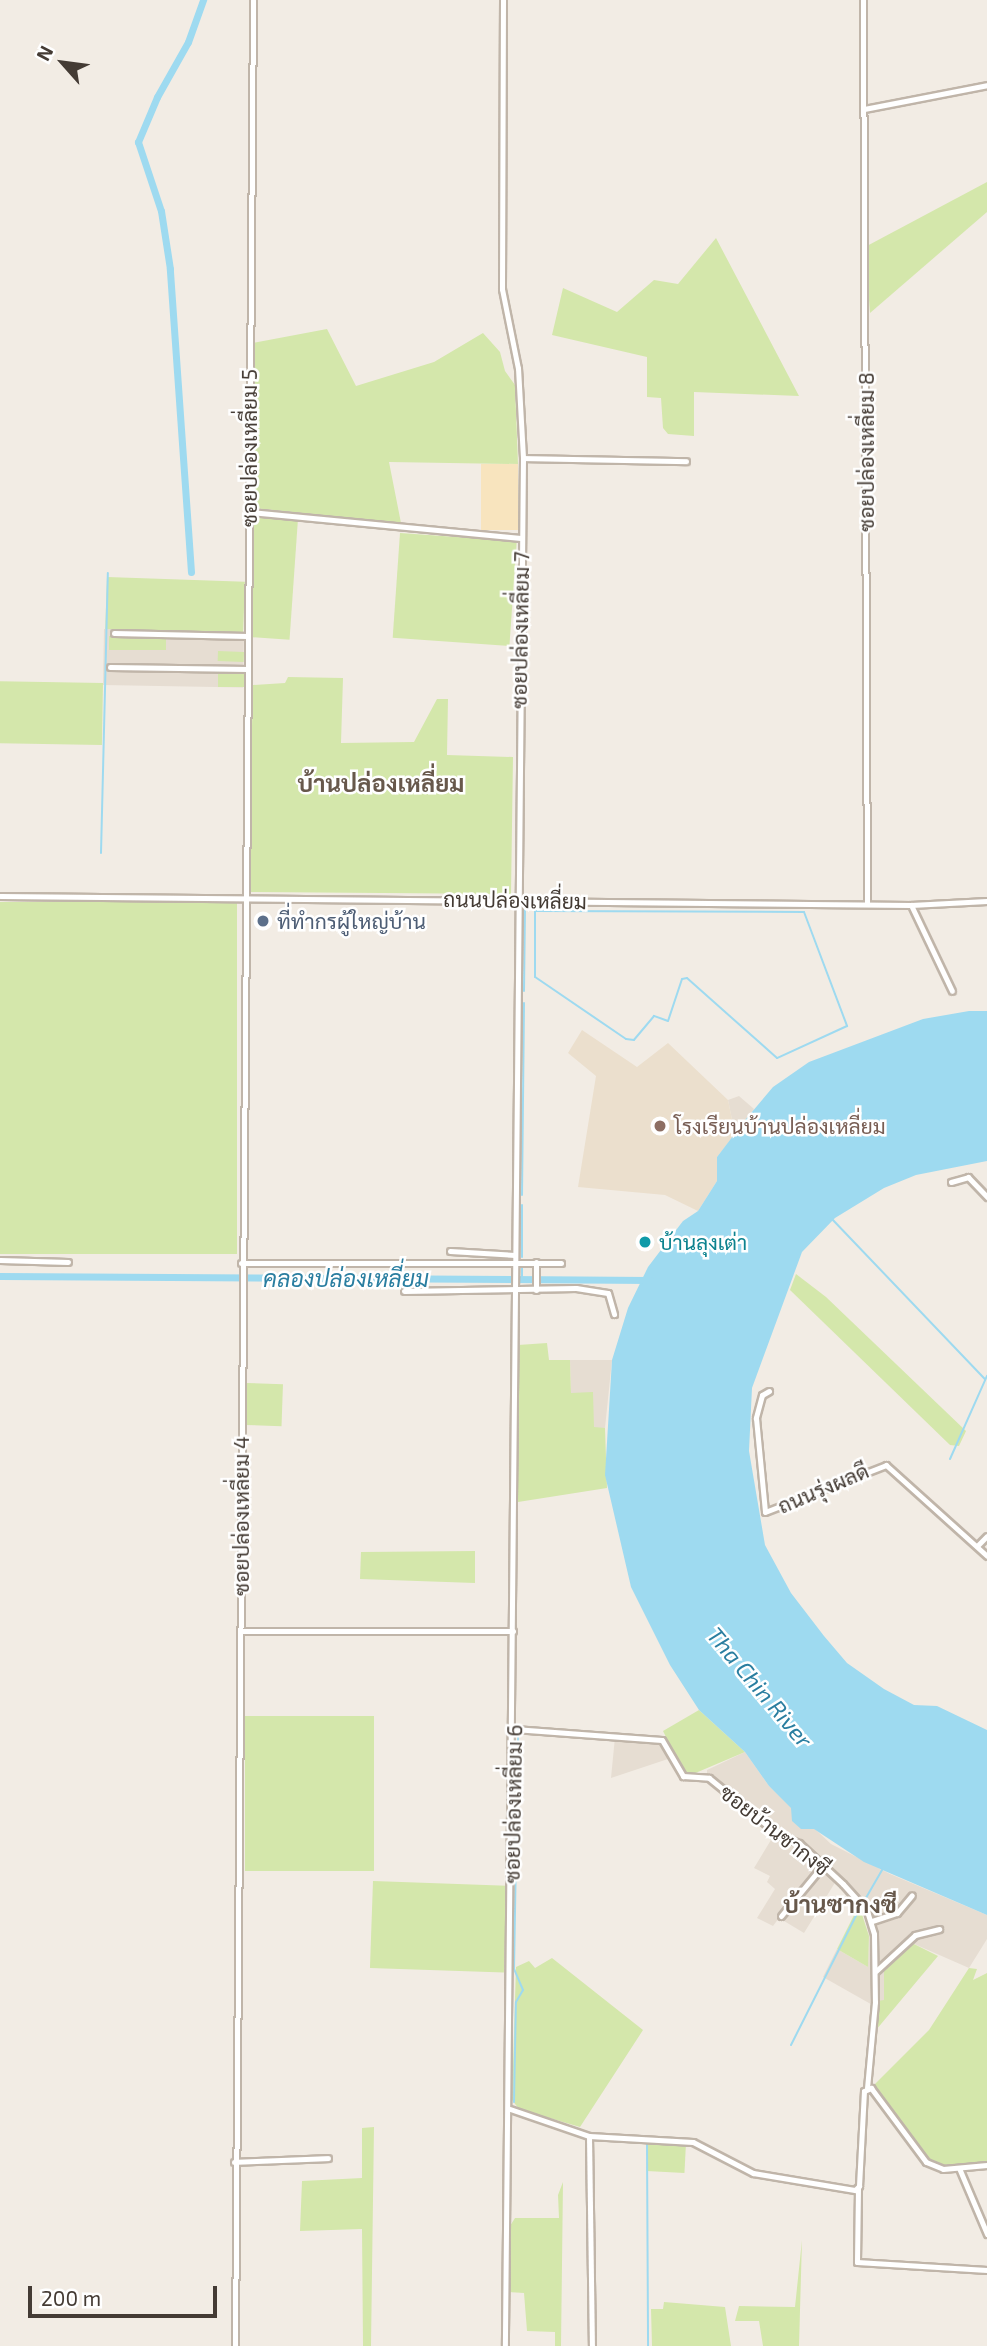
<!DOCTYPE html>
<meta charset="utf-8">
<style>
body{margin:0}
#map{position:relative;width:987px;height:2346px;overflow:hidden;background:#f2ece4;font-family:"Exo 2",Sarabun,sans-serif}
div>[style]{position:absolute}
.residential>*{inset:0;background:#e6ddd2;transform-origin:0 0}
.education>*{inset:0;background:#ebdfcd}
.green>*{inset:0;background:#d4e7ab;transform-origin:0 0}
.sand>*{inset:0;background:#f8e4be;transform-origin:0 0}
.water>*{inset:0;background:#9edaf0}
.stream>*{height:2px;margin:-1px;padding:0 1px;transform-origin:1px;border-radius:1px;background:#9edaf0}
.canal>*{height:7px;margin:-3.5px;padding:0 3.5px;transform-origin:3.5px;border-radius:3.5px;background:#9edaf0}
.roads{filter:drop-shadow(2px 0 #c0b5a9) drop-shadow(-2px 0 #c0b5a9) drop-shadow(0 2px #c0b5a9) drop-shadow(0 -2px #c0b5a9)}
.minor>*{height:5px;margin:-2.5px;padding:0 2.5px;transform-origin:2.5px;border-radius:2.5px;background:#fff}
.dots>*{width:19px;height:19px;translate:-50% -50%;box-sizing:border-box;border:4px solid #fff;border-radius:50%}
span{translate:-50% -50%;white-space:nowrap;text-align:center;line-height:1.15;-webkit-text-stroke:5px #fff;paint-order:stroke}
.street-label{font-size:21px;color:#443b34}
.service-label{font-size:21px;color:#4e5e75}
.left{translate:0 -50%;text-align:left}
.education-label{font-size:21px;color:#785e54}
.culture-label{font-size:21px;color:#0d838f}
.water-label{font-size:23px;color:#2a7ea0;font-style:italic}
.quarter-label{font-size:24px;color:#67584b;font-weight:700}
.north{position:absolute;left:28px;top:28px;width:70px;height:70px;-webkit-text-stroke:5px #fff;paint-order:stroke;rotate:298deg;font-size:19px;font-weight:700;line-height:28px;text-align:center;color:#443b34}
.north::after{content:'';display:block;margin:auto;width:24px;height:32px;background:#443b34;clip-path:polygon(50% 0,100% 100%,50% 72%,0 100%)}
.scale{position:absolute;left:28px;top:2286px;width:189px;height:32px;box-sizing:border-box;border:4px solid #443b34;border-top:0;padding-left:9px;font-size:21px;line-height:24px;white-space:nowrap;color:#443b34;-webkit-text-stroke:5px #fff;paint-order:stroke}
</style>
<div id="map">
<div class="residential">
<div style="left:104px;top:629px;width:140px;height:56px;rotate:1deg"></div>
<div style="clip-path:polygon(739px 1096px,754px 1109px,735px 1134px,728px 1100px)"></div>
<div style="clip-path:polygon(570px 1360px,612px 1360px,605px 1428px,594px 1428px,571px 1393px)"></div>
<div style="clip-path:polygon(615px 1737px,661px 1742px,671px 1758px,611px 1778px)"></div>
<div style="clip-path:polygon(745px 1752px,769px 1786px,831px 1844px,890px 1874px,987px 1915px,987px 1939px,969px 1968px,912px 1943px,884px 1968px,884px 2001px,876px 2007px,823px 1977px,837px 1949px,868px 1967px,869px 1936px,864px 1910px,836px 1881px,804px 1933px,779px 1918px,773px 1926px,757px 1918px,775px 1889px,767px 1882px,770px 1876px,754px 1868px,774px 1835px,707px 1781px,707px 1770px)"></div>
</div>
<div class="education">
<div style="clip-path:polygon(582px 1030px,637px 1067px,668px 1043px,728px 1100px,735px 1134px,717px 1157px,717px 1181px,698px 1211px,665px 1195px,578px 1187px,596px 1076px,568px 1053px)"></div>
</div>
<div class="green">
<div style="clip-path:polygon(987px 182px,987px 212px,870px 313px,865px 247px)"></div>
<div style="clip-path:polygon(716px 238px,799px 396px,694px 392px,694px 436px,668px 434px,663px 428px,661px 398px,647px 397px,647px 357px,552px 335px,563px 288px,617px 312px,654px 280px,678px 284px)"></div>
<div style="clip-path:polygon(327px 329px,356px 386px,434px 362px,483px 333px,500px 352px,505px 371px,515px 385px,518px 464px,389px 462px,401px 523px,253px 508px,253px 343px)"></div>
<div style="left:254px;top:517px;width:44px;height:120px;rotate:4deg"></div>
<div style="left:400px;top:533px;width:117px;height:105px;rotate:4deg"></div>
<div style="left:107px;top:577px;width:138px;height:52px;rotate:2deg"></div>
<div style="left:109px;top:636px;width:57px;height:14px"></div>
<div style="left:218px;top:651px;width:26px;height:10px;rotate:2deg"></div>
<div style="left:218px;top:671px;width:26px;height:16px"></div>
<div style="clip-path:polygon(288px 677px,343px 678px,341px 743px,414px 742px,437px 699px,448px 699px,447px 755px,513px 757px,511px 894px,248px 892px,253px 685px,285px 683px)"></div>
<div style="left:103px;top:683px;width:62px;height:103px;rotate:91deg"></div>
<div style="left:0;top:902px;width:237px;height:352px"></div>
<div style="clip-path:polygon(796px 1274px,826px 1297px,966px 1431px,959px 1446px,950px 1445px,790px 1290px)"></div>
<div style="clip-path:polygon(547px 1343px,549px 1360px,570px 1360px,571px 1393px,593px 1392px,594px 1427px,605px 1428px,607px 1488px,518px 1502px,518px 1345px)"></div>
<div style="left:246px;top:1383px;width:37px;height:42px;rotate:2deg"></div>
<div style="clip-path:polygon(475px 1551px,475px 1583px,360px 1579px,361px 1552px)"></div>
<div style="clip-path:polygon(699px 1710px,745px 1752px,686px 1777px,663px 1731px)"></div>
<div style="left:374px;top:1716px;width:155px;height:129px;rotate:90deg"></div>
<div style="left:373px;top:1881px;width:134px;height:87px;rotate:2deg"></div>
<div style="clip-path:polygon(859px 1905px,869px 1936px,868px 1967px,837px 1949px)"></div>
<div style="clip-path:polygon(912px 1943px,938px 1956px,876px 2030px,877px 2001px,884px 2000px,884px 1968px)"></div>
<div style="clip-path:polygon(552px 1958px,643px 2030px,580px 2127px,519px 2109px,512px 2100px,516px 1967px,529px 1961px,535px 1968px)"></div>
<div style="clip-path:polygon(969px 1968px,977px 1969px,973px 1980px,987px 1973px,987px 2162px,939px 2167px,922px 2155px,874px 2085px,929px 2030px)"></div>
<div style="clip-path:polygon(374px 2127px,371px 2346px,363px 2346px,362px 2229px,300px 2231px,302px 2181px,362px 2178px,362px 2128px)"></div>
<div style="left:648px;top:2142px;width:38px;height:29px;rotate:3deg"></div>
<div style="clip-path:polygon(563px 2182px,561px 2346px,555px 2346px,555px 2332px,527px 2331px,524px 2293px,508px 2292px,510px 2226px,515px 2218px,559px 2218px,558px 2195px)"></div>
<div style="clip-path:polygon(802px 2240px,799px 2346px,763px 2346px,759px 2321px,735px 2321px,739px 2306px,795px 2307px)"></div>
<div style="clip-path:polygon(664px 2302px,725px 2307px,731px 2346px,652px 2346px,651px 2309px,663px 2309px)"></div>
</div>
<div class="sand">
<div style="left:481px;top:464px;width:37px;height:66px"></div>
</div>
<div class="water">
<div style="clip-path:polygon(969px 1011px,987px 1011px,987px 1161px,916px 1175px,884px 1188px,835px 1218px,802px 1252px,752px 1388px,749px 1451px,765px 1545px,791px 1593px,824px 1636px,847px 1663px,884px 1689px,914px 1705px,937px 1706px,987px 1730px,987px 1915px,864px 1862px,814px 1829px,801px 1829px,792px 1821px,791px 1808px,769px 1786px,745px 1752px,699px 1710px,670px 1665px,631px 1587px,605px 1475px,612px 1360px,628px 1308px,648px 1267px,683px 1221px,698px 1211px,717px 1181px,717px 1157px,746px 1119px,773px 1087px,809px 1062px,923px 1019px)"></div>
</div>
<div class="stream">
<div style="left:101px;top:853px;width:280px;rotate:-88.6deg"></div>
<div style="left:535px;top:911px;width:269px;rotate:0.2deg"></div>
<div style="left:804px;top:912px;width:122px;rotate:69.3deg"></div>
<div style="left:847px;top:1026px;width:77px;rotate:155.4deg"></div>
<div style="left:777px;top:1058px;width:120px;rotate:-138.4deg"></div>
<div style="left:687px;top:978px;width:5px;rotate:169deg"></div>
<div style="left:682px;top:979px;width:44px;rotate:108.4deg"></div>
<div style="left:668px;top:1021px;width:15px;rotate:-160deg"></div>
<div style="left:654px;top:1016px;width:31px;rotate:130deg"></div>
<div style="left:634px;top:1040px;width:8px;rotate:-173deg"></div>
<div style="left:626px;top:1039px;width:110px;rotate:-145.7deg"></div>
<div style="left:535px;top:977px;width:66px;rotate:-90deg"></div>
<div style="left:524px;top:991px;width:85px;rotate:-89.3deg"></div>
<div style="left:522px;top:1195px;width:192px;rotate:-89.4deg"></div>
<div style="left:831px;top:1218px;width:223px;rotate:46.3deg"></div>
<div style="left:522px;top:1257px;width:52px;rotate:-90deg"></div>
<div style="left:522px;top:1279px;width:11px;rotate:-90deg"></div>
<div style="left:950px;top:1459px;width:91px;rotate:-66deg"></div>
<div style="left:863px;top:1903px;width:39px;rotate:-60deg"></div>
<div style="left:791px;top:2045px;width:153px;rotate:-63.3deg"></div>
<div style="left:514px;top:2102px;width:100px;rotate:-88.9deg"></div>
<div style="left:516px;top:2002px;width:14px;rotate:-60deg"></div>
<div style="left:523px;top:1990px;width:23px;rotate:-113deg"></div>
<div style="left:514px;top:1969px;width:236px;rotate:-89deg"></div>
<div style="left:647px;top:2144px;width:202px;rotate:89.7deg"></div>
</div>
<div class="canal">
<div style="left:191px;top:572px;width:304px;rotate:-94deg"></div>
<div style="left:170px;top:269px;width:59px;rotate:-98.8deg"></div>
<div style="left:161px;top:211px;width:73px;rotate:-108.4deg"></div>
<div style="left:138px;top:142px;width:49px;rotate:-67.1deg"></div>
<div style="left:157px;top:97px;width:63px;rotate:-60.6deg"></div>
<div style="left:188px;top:42px;width:45px;rotate:-70.3deg"></div>
<div style="left:0;top:1276px;width:650px;rotate:0.35deg"></div>
</div>
<div class="roads">
<div class="minor">
<div style="left:503px;top:0;width:289px;rotate:90.2deg"></div>
<div style="left:502px;top:289px;width:81px;rotate:78.6deg"></div>
<div style="left:518px;top:368px;width:90px;rotate:86.8deg"></div>
<div style="left:523px;top:458px;width:1888px;rotate:90.55deg"></div>
<div style="left:863px;top:0;width:904px;rotate:89.75deg"></div>
<div style="left:864px;top:109px;width:125px;rotate:-11deg"></div>
<div style="left:523px;top:458px;width:163px;rotate:1.1deg"></div>
<div style="left:250px;top:512px;width:272px;rotate:5.5deg"></div>
<div style="left:114px;top:633px;width:133px;rotate:1.3deg"></div>
<div style="left:110px;top:667px;width:137px;rotate:0.8deg"></div>
<div style="left:0;top:896px;width:911px;rotate:0.57deg"></div>
<div style="left:911px;top:905px;width:76px;rotate:-3deg"></div>
<div style="left:911px;top:905px;width:95px;rotate:64.5deg"></div>
<div style="left:951px;top:1182px;width:18px;rotate:-16deg"></div>
<div style="left:968px;top:1177px;width:28px;rotate:46deg"></div>
<div style="left:450px;top:1251px;width:65px;rotate:3.5deg"></div>
<div style="left:0;top:1260px;width:68px;rotate:1.7deg"></div>
<div style="left:536px;top:1262px;width:28px;rotate:90deg"></div>
<div style="left:241px;top:1263px;width:320px"></div>
<div style="left:404px;top:1291px;width:172px;rotate:-1deg"></div>
<div style="left:576px;top:1288px;width:32px;rotate:9deg"></div>
<div style="left:608px;top:1293px;width:22px;rotate:74deg"></div>
<div style="left:769px;top:1391px;width:8px;rotate:150deg"></div>
<div style="left:762px;top:1395px;width:24px;rotate:105deg"></div>
<div style="left:756px;top:1418px;width:94px;rotate:84.5deg"></div>
<div style="left:765px;top:1512px;width:130px;rotate:-21.2deg"></div>
<div style="left:886px;top:1465px;width:136px;rotate:42deg"></div>
<div style="left:977px;top:1546px;width:14px;rotate:-45deg"></div>
<div style="left:242px;top:1631px;width:271px"></div>
<div style="left:514px;top:1729px;width:148px;rotate:4.3deg"></div>
<div style="left:662px;top:1740px;width:42px;rotate:59.7deg"></div>
<div style="left:683px;top:1776px;width:26px;rotate:4deg"></div>
<div style="left:709px;top:1778px;width:90px;rotate:39.2deg"></div>
<div style="left:779px;top:1835px;width:22px;rotate:22deg"></div>
<div style="left:799px;top:1843px;width:60px;rotate:43deg"></div>
<div style="left:843px;top:1884px;width:36px;rotate:48deg"></div>
<div style="left:867px;top:1911px;width:24px;rotate:73deg"></div>
<div style="left:874px;top:1934px;width:68px;rotate:89.2deg"></div>
<div style="left:875px;top:2002px;width:86px;rotate:95.3deg"></div>
<div style="left:781px;top:1916px;width:66px;rotate:-50.5deg"></div>
<div style="left:872px;top:1921px;width:26px;rotate:-18deg"></div>
<div style="left:897px;top:1913px;width:23px;rotate:-50deg"></div>
<div style="left:876px;top:1971px;width:53px;rotate:-42.7deg"></div>
<div style="left:915px;top:1935px;width:25px;rotate:-14deg"></div>
<div style="left:510px;top:2109px;width:83px;rotate:18.9deg"></div>
<div style="left:589px;top:2136px;width:104px;rotate:3.3deg"></div>
<div style="left:693px;top:2142px;width:68px;rotate:27.3deg"></div>
<div style="left:753px;top:2173px;width:103px;rotate:9.5deg"></div>
<div style="left:855px;top:2190px;width:6px;rotate:-45deg"></div>
<div style="left:859px;top:2186px;width:95px;rotate:-87deg"></div>
<div style="left:864px;top:2091px;width:8px;rotate:-23deg"></div>
<div style="left:871px;top:2088px;width:92px;rotate:53.4deg"></div>
<div style="left:926px;top:2162px;width:18px;rotate:22deg"></div>
<div style="left:943px;top:2169px;width:44px;rotate:-5.2deg"></div>
<div style="left:589px;top:2136px;width:210px;rotate:89.2deg"></div>
<div style="left:234px;top:2162px;width:94px;rotate:-2.4deg"></div>
<div style="left:959px;top:2168px;width:72px;rotate:67deg"></div>
<div style="left:858px;top:2189px;width:73px;rotate:90.8deg"></div>
<div style="left:857px;top:2262px;width:130px;rotate:3.5deg"></div>
<div style="left:235px;top:2346px;width:2346px;rotate:-89.56deg"></div>
</div>
</div>
<div class="dots">
<div style="left:263px;top:921px;background:#5c6f8a"></div>
<div style="left:660px;top:1126px;background:#8d6e63"></div>
<div style="left:645px;top:1242px;background:#0f9aa8"></div>
</div>
<div class="street-label">
<span style="left:249px;top:448px;rotate:-90deg">ซอยปล่องเหลี่ยม 5</span>
<span style="left:866px;top:452px;rotate:-90deg">ซอยปล่องเหลี่ยม 8</span>
<span style="left:520px;top:630px;rotate:-89deg">ซอยปล่องเหลี่ยม 7</span>
<span style="left:515px;top:900px;rotate:1deg">ถนนปล่องเหลี่ยม</span>
<span style="left:823px;top:1488px;rotate:-23deg">ถนนรุ่งผลดี</span>
<span style="left:241px;top:1516px;rotate:-90deg">ซอยปล่องเหลี่ยม 4</span>
<span style="left:513px;top:1804px;rotate:-89deg">ซอยปล่องเหลี่ยม 6</span>
<span style="left:775px;top:1830px;rotate:38deg">ซอยบ้านซากงซี</span>
</div>
<div class="service-label">
<span class="left" style="left:277px;top:921px">ที่ทำกรผู้ใหญ่บ้าน</span>
</div>
<div class="education-label">
<span class="left" style="left:674px;top:1126px">โรงเรียนบ้านปล่องเหลี่ยม</span>
</div>
<div class="culture-label">
<span class="left" style="left:659px;top:1242px">บ้านลุงเต่า</span>
</div>
<div class="water-label">
<span style="left:346px;top:1278px">คลองปล่องเหลี่ยม</span>
<span style="left:760px;top:1687px;rotate:50deg">Tha Chin River</span>
</div>
<div class="quarter-label">
<span style="left:381px;top:783px">บ้านปล่องเหลี่ยม</span>
<span style="left:840px;top:1904px">บ้านซากงซี</span>
</div>
<div class="north">N</div>
<div class="scale">200 m</div>
</div>
